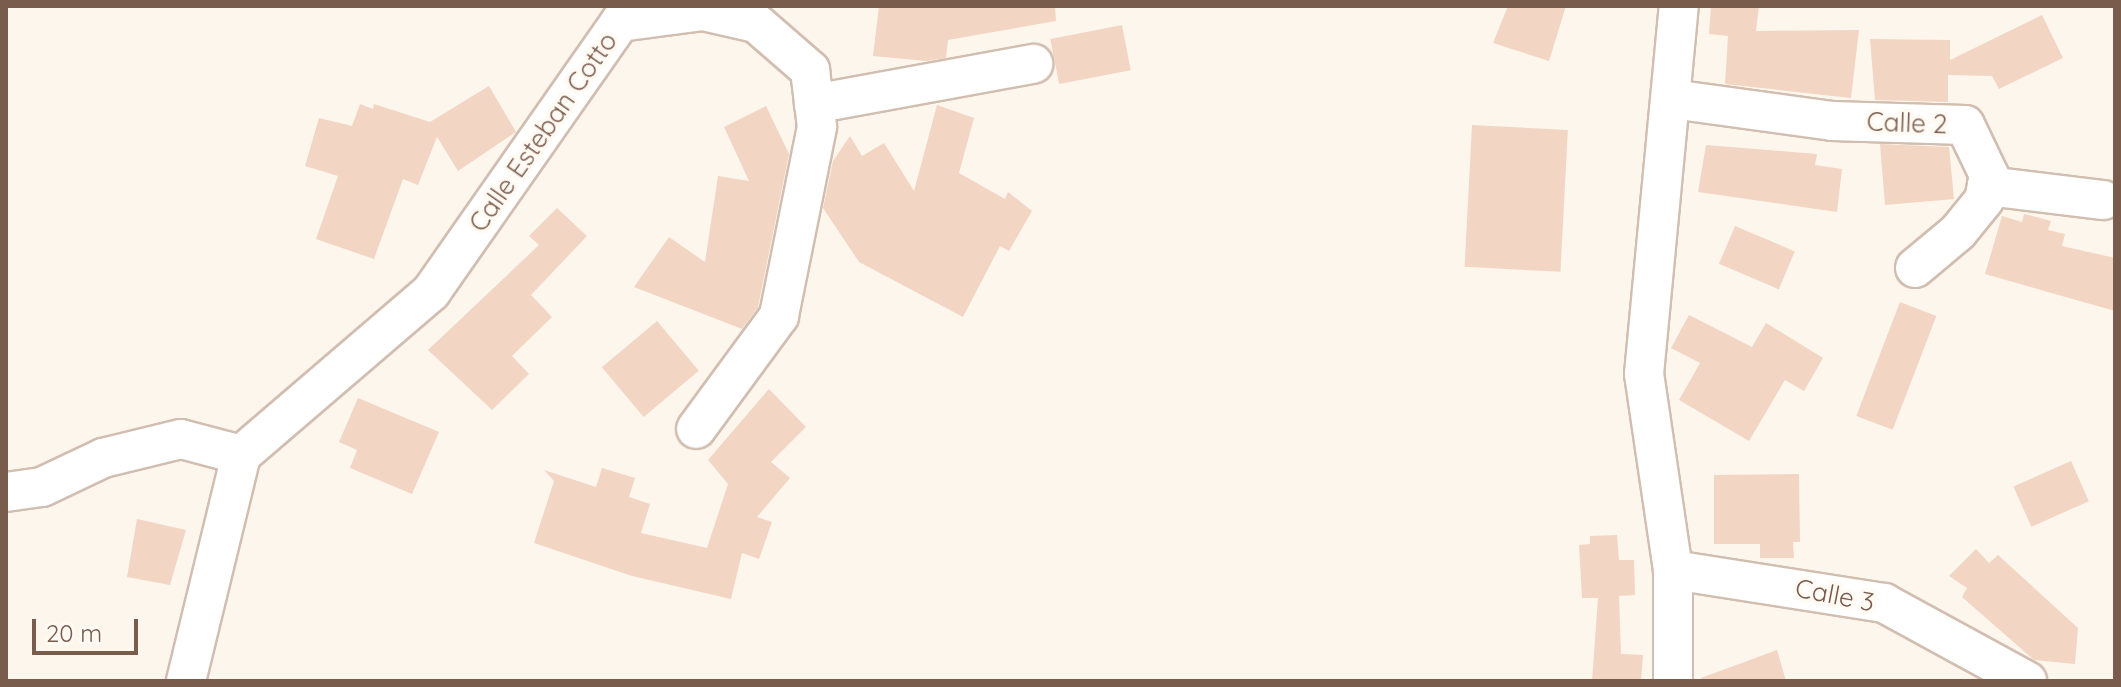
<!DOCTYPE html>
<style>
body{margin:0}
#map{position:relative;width:2121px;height:687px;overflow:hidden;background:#fdf6ec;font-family:Quicksand,sans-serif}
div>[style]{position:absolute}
.building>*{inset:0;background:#f3d5c3;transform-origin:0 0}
.roads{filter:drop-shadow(2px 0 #d1beb0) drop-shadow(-2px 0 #d1beb0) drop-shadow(0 2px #d1beb0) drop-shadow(0 -2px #d1beb0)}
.street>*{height:38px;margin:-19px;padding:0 19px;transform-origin:19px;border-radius:19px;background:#fff}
span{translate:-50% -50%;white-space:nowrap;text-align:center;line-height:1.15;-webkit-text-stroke:8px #fffaf3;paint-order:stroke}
.street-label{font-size:26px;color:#7a5c4d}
.frame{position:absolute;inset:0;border:8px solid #7a5c4d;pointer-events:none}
.scale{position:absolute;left:32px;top:619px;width:106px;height:36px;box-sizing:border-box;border:4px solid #7a5c4d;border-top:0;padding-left:10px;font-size:24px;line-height:28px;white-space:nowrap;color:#7a5c4d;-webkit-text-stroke:6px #fffaf3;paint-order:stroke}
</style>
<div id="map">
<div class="building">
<div style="clip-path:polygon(879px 6px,1055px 6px,1056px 21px,948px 40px,946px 58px,926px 61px,873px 56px)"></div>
<div style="clip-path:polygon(1508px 6px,1566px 6px,1549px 61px,1493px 43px)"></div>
<div style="clip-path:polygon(1711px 6px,1759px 6px,1756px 31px,1859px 30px,1851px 98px,1725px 84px,1728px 36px,1709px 34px)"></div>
<div style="clip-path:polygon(2042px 15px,2063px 58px,1999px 89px,1992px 76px,1948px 75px,1948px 102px,1875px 100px,1870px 39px,1950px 40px,1950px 60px)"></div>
<div style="left:1122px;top:25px;width:46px;height:73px;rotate:79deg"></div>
<div style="clip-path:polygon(489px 86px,516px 132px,458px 171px,437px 137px,418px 185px,403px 179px,374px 259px,316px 239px,338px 176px,305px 166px,319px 118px,352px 126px,360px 104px,373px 109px,374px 104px,430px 122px)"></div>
<div style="clip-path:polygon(937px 105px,974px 118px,959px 173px,1005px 199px,1008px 192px,1032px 211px,1009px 251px,1000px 246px,963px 317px,859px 262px,823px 208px,833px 161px,850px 136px,862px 156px,884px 143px,914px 191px)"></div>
<div style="clip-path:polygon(766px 106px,789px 154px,758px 307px,742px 329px,634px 287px,669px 237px,705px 262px,718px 176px,749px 181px,724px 127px)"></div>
<div style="left:1472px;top:125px;width:96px;height:142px;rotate:3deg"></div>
<div style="clip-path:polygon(1880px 144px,1949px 147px,1954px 199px,1885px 205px)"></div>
<div style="clip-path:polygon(1706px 145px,1817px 154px,1815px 165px,1842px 169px,1837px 212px,1698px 192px)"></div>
<div style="clip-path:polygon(557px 208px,587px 236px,531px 295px,552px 317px,512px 356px,529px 374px,492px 410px,428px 350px,539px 245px,529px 236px)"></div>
<div style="clip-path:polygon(2024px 214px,2051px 221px,2048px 230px,2065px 234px,2062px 246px,2115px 258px,2115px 311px,1985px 274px,2002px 216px,2022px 222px)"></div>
<div style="left:1735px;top:226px;width:65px;height:41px;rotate:23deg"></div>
<div style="left:1900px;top:302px;width:39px;height:122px;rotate:21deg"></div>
<div style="clip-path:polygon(1689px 315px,1752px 347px,1766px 323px,1823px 358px,1804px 391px,1785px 380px,1749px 441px,1679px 400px,1700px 363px,1671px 348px)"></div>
<div style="left:657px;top:321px;width:65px;height:72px;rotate:50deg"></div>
<div style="clip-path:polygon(769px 389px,806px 427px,771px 462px,790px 478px,757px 517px,772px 522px,759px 559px,742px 553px,731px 599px,632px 576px,534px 543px,554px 481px,544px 470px,596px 487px,602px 468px,635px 478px,629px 497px,650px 504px,641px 533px,707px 548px,728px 484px,708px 460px)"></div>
<div style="clip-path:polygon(358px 398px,439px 432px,412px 494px,350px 468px,357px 450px,339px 442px)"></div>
<div style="left:2071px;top:461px;width:44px;height:63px;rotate:66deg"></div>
<div style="clip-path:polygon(1799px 474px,1800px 542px,1793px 542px,1794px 558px,1760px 558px,1760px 544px,1714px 544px,1714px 475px)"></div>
<div style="clip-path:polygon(137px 519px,186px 530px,170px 585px,127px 577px)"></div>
<div style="clip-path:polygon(1617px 535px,1619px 560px,1634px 560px,1635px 595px,1619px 596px,1621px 654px,1643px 655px,1641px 681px,1592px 681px,1598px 598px,1582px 598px,1579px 545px,1590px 544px,1590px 536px)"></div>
<div style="clip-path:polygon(1976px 549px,1989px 563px,1998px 555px,2078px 628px,2075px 664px,2034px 660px,1962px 597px,1967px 588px,1949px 576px)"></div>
<div style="clip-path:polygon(1777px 650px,1786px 681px,1702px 681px,1701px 678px)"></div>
</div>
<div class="roads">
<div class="street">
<div style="left:1672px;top:99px;width:162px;rotate:7.8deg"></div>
<div style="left:1832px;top:121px;width:133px;rotate:1.7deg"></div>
<div style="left:1965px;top:125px;width:55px;rotate:64.4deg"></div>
<div style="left:1989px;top:175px;width:25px;rotate:101deg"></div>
<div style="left:1984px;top:200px;width:41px;rotate:129.1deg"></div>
<div style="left:1958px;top:232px;width:56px;rotate:140.1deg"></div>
<div style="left:814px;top:104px;width:223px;rotate:-10.4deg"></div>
<div style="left:1987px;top:186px;width:117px;rotate:6.9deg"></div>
<div style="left:241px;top:455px;width:250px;rotate:-40.6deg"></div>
<div style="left:431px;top:292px;width:330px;rotate:-55deg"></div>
<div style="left:620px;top:22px;width:84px;rotate:-7.5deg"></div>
<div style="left:703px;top:11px;width:54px;rotate:12.8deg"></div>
<div style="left:756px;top:23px;width:72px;rotate:41deg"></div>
<div style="left:810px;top:70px;width:57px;rotate:83deg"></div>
<div style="left:817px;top:127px;width:193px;rotate:101.4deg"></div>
<div style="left:779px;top:316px;width:140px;rotate:126.3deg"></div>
<div style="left:6px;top:492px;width:36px;rotate:-8deg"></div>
<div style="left:42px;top:487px;width:68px;rotate:-25.4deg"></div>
<div style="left:103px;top:458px;width:80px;rotate:-13.7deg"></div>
<div style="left:181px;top:439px;width:62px;rotate:14.9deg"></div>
<div style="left:1673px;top:570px;width:214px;rotate:8.9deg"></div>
<div style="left:1884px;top:603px;width:163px;rotate:28.6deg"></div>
<div style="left:186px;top:681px;width:233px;rotate:-76.3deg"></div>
<div style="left:1673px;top:681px;width:111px;rotate:-90deg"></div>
<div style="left:1673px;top:570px;width:198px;rotate:-98.4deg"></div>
<div style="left:1644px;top:374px;width:370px;rotate:-84.6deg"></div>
</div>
</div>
<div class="street-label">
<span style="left:1907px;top:123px;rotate:2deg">Calle 2</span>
<span style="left:543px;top:132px;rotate:-55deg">Calle Esteban Cotto</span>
<span style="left:1835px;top:595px;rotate:11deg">Calle 3</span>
</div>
<div class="frame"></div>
<div class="scale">20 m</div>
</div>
